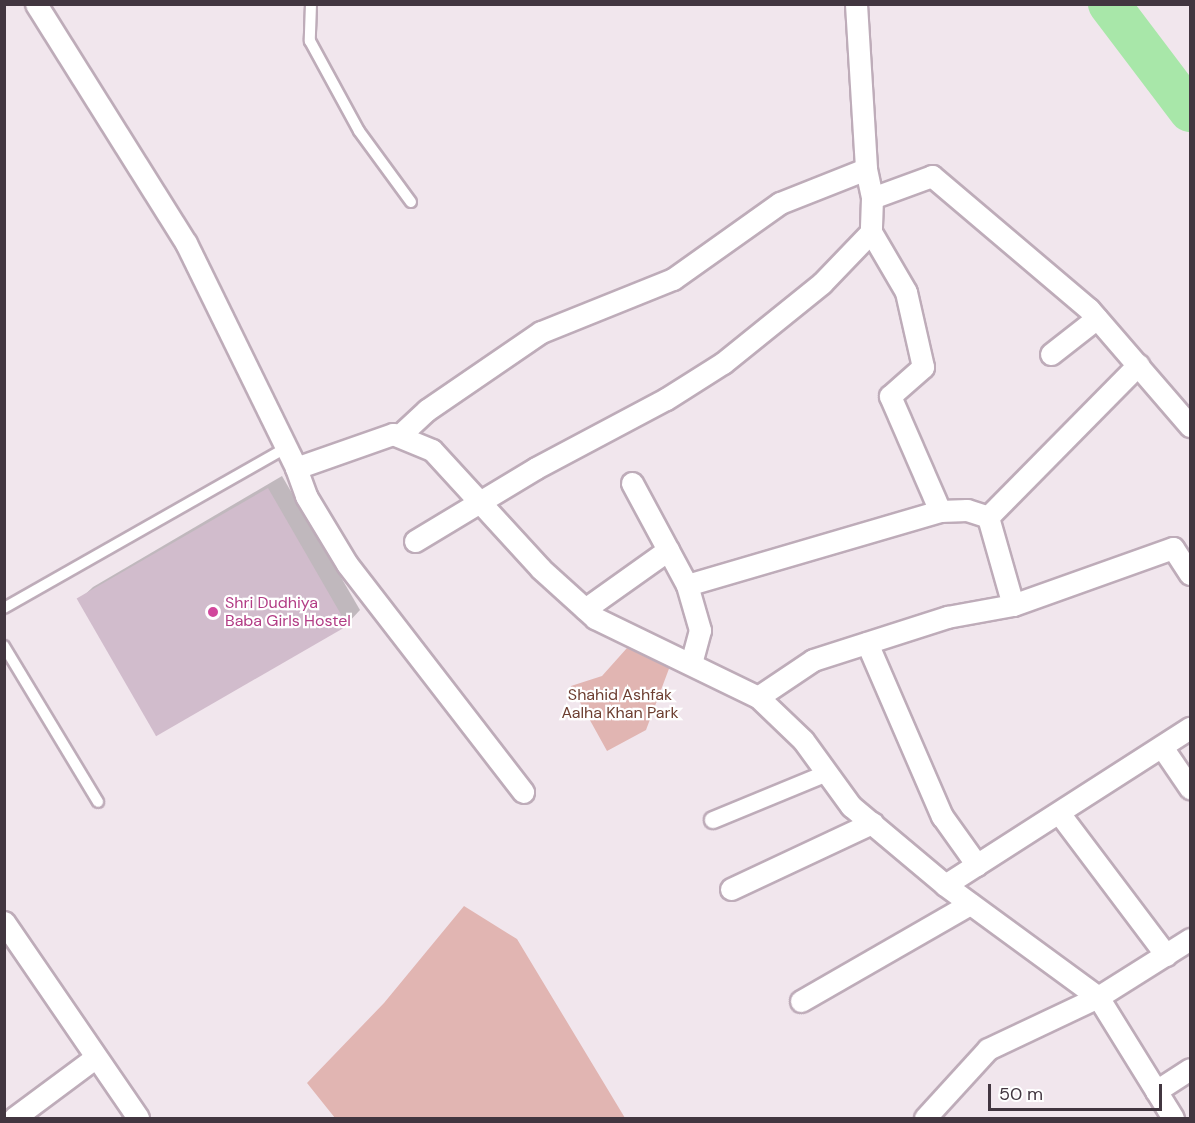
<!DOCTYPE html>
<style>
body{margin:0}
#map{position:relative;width:1195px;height:1123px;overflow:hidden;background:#f1e6ed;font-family:"DM Sans",sans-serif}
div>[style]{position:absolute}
.green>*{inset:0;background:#e1b5b2}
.shadow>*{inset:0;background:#0003}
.river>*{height:42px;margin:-21px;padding:0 21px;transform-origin:21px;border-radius:21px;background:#a8e7a9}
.building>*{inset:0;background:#d1bccc;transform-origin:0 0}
.roads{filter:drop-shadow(2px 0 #beacb9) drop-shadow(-2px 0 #beacb9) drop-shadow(0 2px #beacb9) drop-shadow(0 -2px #beacb9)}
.service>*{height:10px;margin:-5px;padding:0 5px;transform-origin:5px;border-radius:5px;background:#fff}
.pedestrian>*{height:16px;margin:-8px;padding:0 8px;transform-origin:8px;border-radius:8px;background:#fff}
.minor>*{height:21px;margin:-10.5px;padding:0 10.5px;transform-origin:10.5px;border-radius:10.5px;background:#fff}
.dots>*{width:16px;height:16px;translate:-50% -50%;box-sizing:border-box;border:3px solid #fff;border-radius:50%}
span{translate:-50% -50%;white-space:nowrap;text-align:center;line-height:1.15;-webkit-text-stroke:4.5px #fff;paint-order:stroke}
.hotel-label{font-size:16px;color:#b23c85}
.left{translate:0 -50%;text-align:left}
.park-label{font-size:16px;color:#6d3e30}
.frame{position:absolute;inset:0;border:6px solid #423640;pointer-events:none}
.scale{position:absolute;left:988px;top:1084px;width:174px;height:27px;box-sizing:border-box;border:3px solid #423640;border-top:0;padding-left:8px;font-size:18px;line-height:21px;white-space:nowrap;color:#423640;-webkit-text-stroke:4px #fff;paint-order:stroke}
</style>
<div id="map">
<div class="green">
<div style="clip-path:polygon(627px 648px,670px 666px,646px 730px,607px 751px,571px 686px,602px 676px)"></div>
<div style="clip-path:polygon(464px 906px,517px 939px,625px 1118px,335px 1118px,307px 1083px,384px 1003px)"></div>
</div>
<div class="shadow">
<div style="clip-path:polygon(282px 476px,360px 610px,347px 624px,79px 600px,93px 587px)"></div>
</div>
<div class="river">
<div style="left:1109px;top:4px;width:134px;rotate:52.9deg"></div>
</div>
<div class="building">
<div style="left:268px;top:488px;width:159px;height:221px;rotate:60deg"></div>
</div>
<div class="roads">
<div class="service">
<div style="left:311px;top:4px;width:37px;rotate:92deg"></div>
<div style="left:310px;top:41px;width:102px;rotate:61.4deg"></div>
<div style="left:359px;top:131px;width:88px;rotate:53.8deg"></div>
<div style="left:4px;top:608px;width:324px;rotate:-29.6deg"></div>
<div style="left:4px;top:646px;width:182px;rotate:58.9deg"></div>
</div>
<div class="pedestrian">
<div style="left:713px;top:820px;width:123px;rotate:-22.4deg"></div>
</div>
<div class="minor">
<div style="left:36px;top:4px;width:282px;rotate:57.9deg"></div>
<div style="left:186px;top:243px;width:250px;rotate:63.9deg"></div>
<div style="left:296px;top:468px;width:103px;rotate:-19.3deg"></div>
<div style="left:393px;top:434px;width:42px;rotate:22.3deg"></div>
<div style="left:432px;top:450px;width:161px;rotate:47.5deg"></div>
<div style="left:541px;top:569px;width:73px;rotate:42.2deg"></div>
<div style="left:595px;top:618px;width:181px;rotate:25.9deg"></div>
<div style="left:758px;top:697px;width:62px;rotate:43.7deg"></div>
<div style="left:803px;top:740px;width:82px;rotate:54deg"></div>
<div style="left:851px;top:806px;width:123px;rotate:40deg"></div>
<div style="left:945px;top:885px;width:190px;rotate:36.2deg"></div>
<div style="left:1098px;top:997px;width:142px;rotate:58.2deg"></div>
<div style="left:856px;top:4px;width:165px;rotate:86.5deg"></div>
<div style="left:866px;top:169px;width:30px;rotate:78deg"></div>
<div style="left:872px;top:198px;width:64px;rotate:-20.1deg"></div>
<div style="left:932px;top:176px;width:206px;rotate:40.3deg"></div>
<div style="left:1089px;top:309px;width:155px;rotate:49.2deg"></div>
<div style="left:872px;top:198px;width:34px;rotate:92deg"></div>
<div style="left:871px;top:232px;width:69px;rotate:59.7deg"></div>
<div style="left:906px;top:292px;width:77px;rotate:77.2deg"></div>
<div style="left:923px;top:367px;width:44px;rotate:138.7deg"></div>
<div style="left:890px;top:396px;width:125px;rotate:66.5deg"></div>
<div style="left:1051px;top:354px;width:58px;rotate:-38deg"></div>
<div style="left:399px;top:436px;width:38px;rotate:-43deg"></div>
<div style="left:427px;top:410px;width:138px;rotate:-34.4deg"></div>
<div style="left:541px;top:332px;width:142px;rotate:-21.9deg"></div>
<div style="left:673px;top:279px;width:131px;rotate:-35.4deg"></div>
<div style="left:780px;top:203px;width:92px;rotate:-21.6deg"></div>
<div style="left:296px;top:468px;width:30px;rotate:70deg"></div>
<div style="left:306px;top:496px;width:79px;rotate:58.9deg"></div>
<div style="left:347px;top:564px;width:288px;rotate:52.3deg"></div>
<div style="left:632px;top:483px;width:116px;rotate:61.7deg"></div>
<div style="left:687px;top:585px;width:47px;rotate:73.9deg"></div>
<div style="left:700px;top:630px;width:35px;rotate:105deg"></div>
<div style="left:415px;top:541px;width:141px;rotate:-31.1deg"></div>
<div style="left:536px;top:468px;width:147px;rotate:-28deg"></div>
<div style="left:666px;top:399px;width:67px;rotate:-32.3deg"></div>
<div style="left:723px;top:363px;width:127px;rotate:-38.9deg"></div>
<div style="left:822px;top:283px;width:71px;rotate:-46.1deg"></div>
<div style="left:687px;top:585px;width:264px;rotate:-16.3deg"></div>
<div style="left:940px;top:511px;width:27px;rotate:-2deg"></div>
<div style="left:967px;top:510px;width:22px;rotate:18deg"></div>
<div style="left:1013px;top:605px;width:91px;rotate:-105.9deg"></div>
<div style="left:988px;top:517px;width:214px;rotate:-45.4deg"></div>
<div style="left:585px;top:609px;width:102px;rotate:-35.4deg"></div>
<div style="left:867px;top:643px;width:189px;rotate:66.6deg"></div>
<div style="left:942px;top:816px;width:60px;rotate:54.5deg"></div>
<div style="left:758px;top:697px;width:66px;rotate:-33.9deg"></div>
<div style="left:813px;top:660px;width:141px;rotate:-17.8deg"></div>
<div style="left:947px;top:617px;width:67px;rotate:-10.3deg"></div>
<div style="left:1013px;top:605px;width:170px;rotate:-19.6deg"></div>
<div style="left:1173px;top:548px;width:31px;rotate:57deg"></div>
<div style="left:1162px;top:747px;width:50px;rotate:55.7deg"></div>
<div style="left:1059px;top:813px;width:178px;rotate:53deg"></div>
<div style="left:945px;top:885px;width:291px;rotate:-32.7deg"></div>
<div style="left:731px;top:889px;width:156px;rotate:-25.1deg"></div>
<div style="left:4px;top:922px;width:237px;rotate:55.6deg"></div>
<div style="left:801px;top:1001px;width:195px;rotate:-29.9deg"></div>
<div style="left:1156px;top:1091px;width:40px;rotate:-32.9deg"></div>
<div style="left:14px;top:1118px;width:102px;rotate:-36.6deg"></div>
<div style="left:925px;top:1118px;width:93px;rotate:-47.6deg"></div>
<div style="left:988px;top:1049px;width:122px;rotate:-25.3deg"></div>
<div style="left:1098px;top:997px;width:109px;rotate:-32.2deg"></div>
</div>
</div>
<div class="dots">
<div style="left:213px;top:612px;background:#d1479c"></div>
</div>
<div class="hotel-label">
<span class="left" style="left:225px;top:612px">Shri Dudhiya<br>Baba Girls Hostel</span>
</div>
<div class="park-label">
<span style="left:620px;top:704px">Shahid Ashfak<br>Aalha Khan Park</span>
</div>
<div class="frame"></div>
<div class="scale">50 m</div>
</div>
